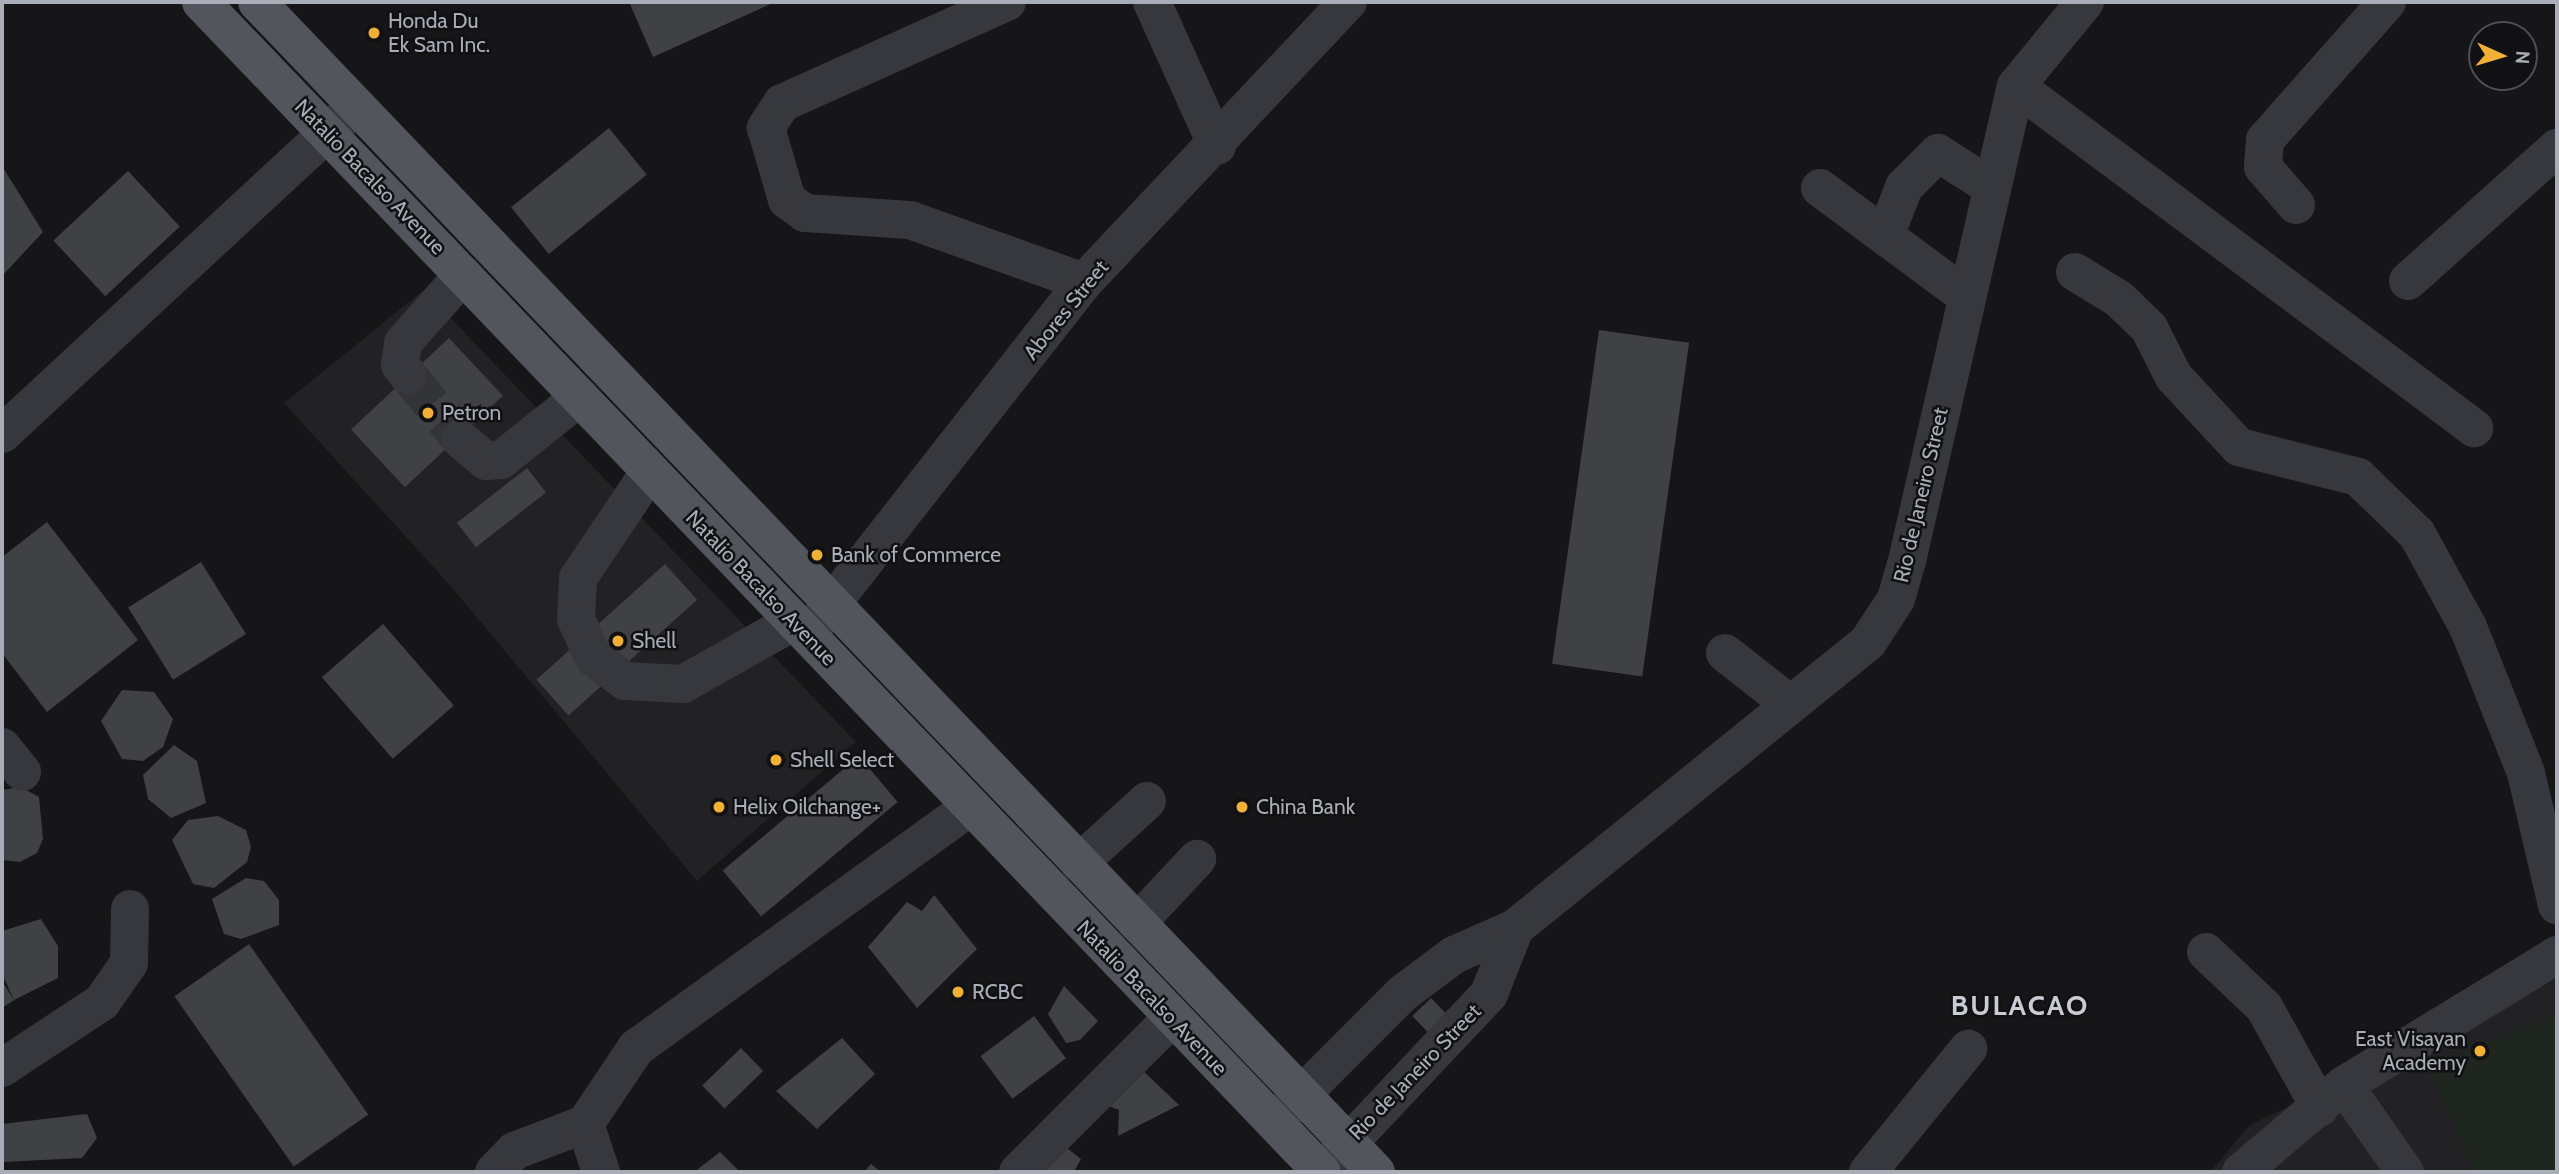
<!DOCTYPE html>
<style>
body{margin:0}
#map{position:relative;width:2559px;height:1174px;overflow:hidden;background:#161618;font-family:Cabin,sans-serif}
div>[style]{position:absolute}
.built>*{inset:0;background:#222225}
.green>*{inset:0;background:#1e261f}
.building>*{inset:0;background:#404145;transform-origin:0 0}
.minor-tunnel>*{height:38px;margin-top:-19px;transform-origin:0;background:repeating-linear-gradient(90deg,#333438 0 38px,transparent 0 57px)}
.minor>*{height:38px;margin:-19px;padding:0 19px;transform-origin:19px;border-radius:19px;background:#37383d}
.major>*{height:38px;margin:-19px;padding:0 19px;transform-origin:19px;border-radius:19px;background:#53555c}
.dots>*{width:19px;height:19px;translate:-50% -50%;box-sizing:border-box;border:4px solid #111113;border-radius:50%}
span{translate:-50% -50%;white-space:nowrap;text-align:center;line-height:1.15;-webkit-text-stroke:5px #111113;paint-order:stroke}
.poi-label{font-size:21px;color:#a8adb8}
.left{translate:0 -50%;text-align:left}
.right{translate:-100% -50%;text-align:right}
.street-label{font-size:21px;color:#a8adb8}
.district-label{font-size:28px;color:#c9ccd4;font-weight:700;letter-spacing:2px}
.frame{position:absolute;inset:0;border:4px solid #a8adb8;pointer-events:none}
.north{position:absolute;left:2468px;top:21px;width:70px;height:70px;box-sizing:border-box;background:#111113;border:2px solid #4d4f55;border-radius:50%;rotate:94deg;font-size:19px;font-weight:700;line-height:28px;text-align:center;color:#a8adb8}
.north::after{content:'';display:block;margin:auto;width:24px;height:32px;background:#f2b134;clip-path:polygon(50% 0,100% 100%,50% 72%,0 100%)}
</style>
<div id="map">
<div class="built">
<div style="clip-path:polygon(424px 290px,856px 742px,697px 881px,449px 584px,284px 403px)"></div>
<div style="clip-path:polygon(2557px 977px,2557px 1172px,2210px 1172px,2250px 1125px)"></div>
</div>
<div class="green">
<div style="clip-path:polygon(2557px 1013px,2557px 1172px,2474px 1172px,2429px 1068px)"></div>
</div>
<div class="building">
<div style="clip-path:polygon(629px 2px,775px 2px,653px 57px)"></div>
<div style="left:609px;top:128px;width:60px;height:126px;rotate:51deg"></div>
<div style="clip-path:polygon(2px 166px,43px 232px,2px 276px)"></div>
<div style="left:128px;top:171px;width:76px;height:102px;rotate:47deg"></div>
<div style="left:1599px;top:330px;width:91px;height:337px;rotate:8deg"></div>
<div style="left:449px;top:338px;width:79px;height:134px;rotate:47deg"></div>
<div style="left:527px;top:468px;width:31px;height:89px;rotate:52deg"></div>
<div style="clip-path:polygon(47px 522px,138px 640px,47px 712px,2px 653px,2px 557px)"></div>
<div style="left:201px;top:562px;width:85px;height:86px;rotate:58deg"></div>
<div style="left:665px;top:564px;width:48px;height:173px;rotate:48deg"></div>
<div style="left:383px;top:624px;width:108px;height:81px;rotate:49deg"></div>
<div style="clip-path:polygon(122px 690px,154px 692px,173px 719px,163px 747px,143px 761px,122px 759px,101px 721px)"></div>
<div style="clip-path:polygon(174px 745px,197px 761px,206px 803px,171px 818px,148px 799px,143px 775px)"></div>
<div style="left:859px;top:756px;width:60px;height:178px;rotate:50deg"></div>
<div style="clip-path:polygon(21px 787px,39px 797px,43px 839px,37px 853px,20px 862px,2px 860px,2px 790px)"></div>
<div style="clip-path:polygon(218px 816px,246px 830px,251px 847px,247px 862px,214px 888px,193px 884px,172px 840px,188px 820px)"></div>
<div style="clip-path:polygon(246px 878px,264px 881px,279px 900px,279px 925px,241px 939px,224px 934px,212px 899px)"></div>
<div style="clip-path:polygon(934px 895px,977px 949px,917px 1008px,868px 947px,907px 902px,922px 911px)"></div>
<div style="clip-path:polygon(41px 919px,58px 946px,58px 978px,14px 1000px,2px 974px,2px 931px)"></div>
<div style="left:249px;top:944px;width:208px;height:91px;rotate:55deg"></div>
<div style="clip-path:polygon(2px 981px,14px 1000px,2px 1008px)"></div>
<div style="clip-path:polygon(1064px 986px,1098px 1021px,1080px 1040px,1066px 1043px,1048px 1014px)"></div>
<div style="left:1431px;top:998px;width:29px;height:26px;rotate:46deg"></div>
<div style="left:1034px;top:1016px;width:53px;height:67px;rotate:53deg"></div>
<div style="clip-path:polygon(842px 1038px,875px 1074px,817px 1129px,776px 1091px)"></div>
<div style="left:741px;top:1048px;width:32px;height:54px;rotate:46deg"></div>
<div style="clip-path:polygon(1139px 1067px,1179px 1105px,1118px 1136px,1119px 1110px,1106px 1105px)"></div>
<div style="clip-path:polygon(87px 1114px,97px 1138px,82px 1158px,2px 1162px,2px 1124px)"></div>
<div style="clip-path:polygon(1063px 1145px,1081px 1159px,1074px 1172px,1040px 1172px)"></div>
<div style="clip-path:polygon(720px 1152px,740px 1172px,694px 1172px)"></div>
<div style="clip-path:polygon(871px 1164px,881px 1172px,864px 1172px)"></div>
</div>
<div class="minor-tunnel">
<div style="left:408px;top:375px;width:82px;rotate:50.9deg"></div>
</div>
<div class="minor">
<div style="left:1007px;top:2px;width:247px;rotate:155.8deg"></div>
<div style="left:782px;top:103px;width:30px;rotate:123deg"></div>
<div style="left:766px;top:128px;width:75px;rotate:73.7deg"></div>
<div style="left:787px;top:200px;width:22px;rotate:36deg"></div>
<div style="left:805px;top:213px;width:105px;rotate:3.8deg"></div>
<div style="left:910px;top:220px;width:185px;rotate:19.6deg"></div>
<div style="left:1152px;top:2px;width:158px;rotate:65.7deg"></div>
<div style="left:2016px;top:86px;width:572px;rotate:36.75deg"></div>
<div style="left:1820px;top:188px;width:182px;rotate:36.5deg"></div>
<div style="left:2296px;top:205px;width:50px;rotate:-131deg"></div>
<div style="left:2263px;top:167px;width:27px;rotate:-86deg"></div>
<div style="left:2265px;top:140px;width:184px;rotate:-48.5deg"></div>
<div style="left:1885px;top:236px;width:53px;rotate:-68.8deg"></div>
<div style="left:1904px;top:187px;width:48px;rotate:-45deg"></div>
<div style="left:1938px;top:153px;width:62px;rotate:32.4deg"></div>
<div style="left:2075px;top:272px;width:52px;rotate:31.5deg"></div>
<div style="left:2119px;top:299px;width:42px;rotate:44deg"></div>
<div style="left:2149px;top:328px;width:55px;rotate:63deg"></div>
<div style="left:2174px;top:377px;width:96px;rotate:47.1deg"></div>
<div style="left:2239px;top:447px;width:123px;rotate:14.1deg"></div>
<div style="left:2358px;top:477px;width:82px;rotate:44deg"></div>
<div style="left:2417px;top:534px;width:106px;rotate:61.3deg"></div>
<div style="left:2468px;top:627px;width:157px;rotate:68.3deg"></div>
<div style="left:2526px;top:773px;width:136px;rotate:76.8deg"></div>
<div style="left:2408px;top:281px;width:200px;rotate:-41.8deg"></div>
<div style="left:408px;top:375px;width:13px;rotate:-129deg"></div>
<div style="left:400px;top:365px;width:22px;rotate:-82deg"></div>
<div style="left:403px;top:343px;width:91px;rotate:-48.6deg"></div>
<div style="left:2px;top:434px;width:477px;rotate:-42.8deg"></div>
<div style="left:460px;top:439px;width:34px;rotate:40deg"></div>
<div style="left:486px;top:461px;width:15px;rotate:-4deg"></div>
<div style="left:501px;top:460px;width:101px;rotate:-38.6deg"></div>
<div style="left:650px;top:471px;width:129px;rotate:123.9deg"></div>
<div style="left:578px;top:578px;width:41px;rotate:92.8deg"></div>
<div style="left:576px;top:619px;width:42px;rotate:65.9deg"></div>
<div style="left:593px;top:657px;width:40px;rotate:37deg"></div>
<div style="left:625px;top:681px;width:58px;rotate:3deg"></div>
<div style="left:683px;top:684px;width:126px;rotate:-29.4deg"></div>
<div style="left:811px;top:630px;width:442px;rotate:-51.9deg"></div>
<div style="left:1084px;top:282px;width:385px;rotate:-46.7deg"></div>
<div style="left:1725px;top:653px;width:83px;rotate:38.1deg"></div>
<div style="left:2px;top:747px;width:32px;rotate:51deg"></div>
<div style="left:1079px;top:863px;width:92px;rotate:-42.4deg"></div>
<div style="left:1137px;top:923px;width:88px;rotate:-46.8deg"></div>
<div style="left:2206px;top:952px;width:80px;rotate:43.5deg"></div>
<div style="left:2264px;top:1007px;width:115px;rotate:61deg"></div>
<div style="left:2px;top:1068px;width:120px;rotate:-33.4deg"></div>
<div style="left:102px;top:1002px;width:47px;rotate:-55.3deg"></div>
<div style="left:129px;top:963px;width:54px;rotate:-88.9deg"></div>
<div style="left:2344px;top:1085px;width:106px;rotate:55deg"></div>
<div style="left:1274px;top:1122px;width:182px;rotate:-45deg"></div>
<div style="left:1403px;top:993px;width:64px;rotate:-36.7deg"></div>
<div style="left:1454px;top:955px;width:67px;rotate:-23.9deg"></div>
<div style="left:1515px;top:928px;width:454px;rotate:-39deg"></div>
<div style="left:1868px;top:642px;width:51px;rotate:-56.9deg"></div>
<div style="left:1896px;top:599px;width:40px;rotate:-74deg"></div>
<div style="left:1907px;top:561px;width:487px;rotate:-77.1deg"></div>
<div style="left:2016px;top:86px;width:109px;rotate:-50.6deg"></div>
<div style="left:1326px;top:1167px;width:238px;rotate:-46.7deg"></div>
<div style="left:1489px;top:994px;width:71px;rotate:-68.5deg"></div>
<div style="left:494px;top:1172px;width:29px;rotate:-46deg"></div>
<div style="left:514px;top:1151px;width:76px;rotate:-20.8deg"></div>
<div style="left:601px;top:1172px;width:51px;rotate:-108.4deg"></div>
<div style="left:585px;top:1124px;width:92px;rotate:-56.1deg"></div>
<div style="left:636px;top:1048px;width:410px;rotate:-35.8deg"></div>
<div style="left:1018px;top:1172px;width:216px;rotate:-45deg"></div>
<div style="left:1868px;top:1172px;width:159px;rotate:-50.9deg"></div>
<div style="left:2241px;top:1172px;width:135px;rotate:-40.2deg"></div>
<div style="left:2344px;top:1085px;width:250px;rotate:-31.4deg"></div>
</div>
<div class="major">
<div style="left:201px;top:2px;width:1620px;rotate:46.23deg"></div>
<div style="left:257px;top:2px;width:1619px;rotate:46.28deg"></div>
</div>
<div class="dots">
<div style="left:374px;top:33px;background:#f2b134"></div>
<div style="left:428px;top:413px;background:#f2b134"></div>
<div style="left:817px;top:555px;background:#f2b134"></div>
<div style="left:618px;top:641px;background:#f2b134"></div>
<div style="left:776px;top:760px;background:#f2b134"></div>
<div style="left:719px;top:807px;background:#f2b134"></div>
<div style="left:1242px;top:807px;background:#f2b134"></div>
<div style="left:958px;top:992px;background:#f2b134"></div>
<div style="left:2480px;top:1051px;background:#f2b134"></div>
</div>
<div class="poi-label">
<span class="left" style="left:388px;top:33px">Honda Du<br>Ek Sam Inc.</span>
<span class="left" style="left:442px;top:413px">Petron</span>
<span class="left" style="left:831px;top:555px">Bank of Commerce</span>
<span class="left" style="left:632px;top:641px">Shell</span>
<span class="left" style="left:790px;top:760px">Shell Select</span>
<span class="left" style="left:733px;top:807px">Helix Oilchange+</span>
<span class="left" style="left:1256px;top:807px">China Bank</span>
<span class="left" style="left:972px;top:992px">RCBC</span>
<span class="right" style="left:2466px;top:1051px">East Visayan<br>Academy</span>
</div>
<div class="street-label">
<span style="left:370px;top:177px;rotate:46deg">Natalio Bacalso Avenue</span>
<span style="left:1066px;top:310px;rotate:-51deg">Abores Street</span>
<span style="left:1921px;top:495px;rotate:-77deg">Rio de Janeiro Street</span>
<span style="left:761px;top:588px;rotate:46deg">Natalio Bacalso Avenue</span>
<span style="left:1152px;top:998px;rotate:46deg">Natalio Bacalso Avenue</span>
<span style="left:1415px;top:1072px;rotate:-46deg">Rio de Janeiro Street</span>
</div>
<div class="district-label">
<span style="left:2020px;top:1005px">BULACAO</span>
</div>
<div class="frame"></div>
<div class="north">N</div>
</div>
